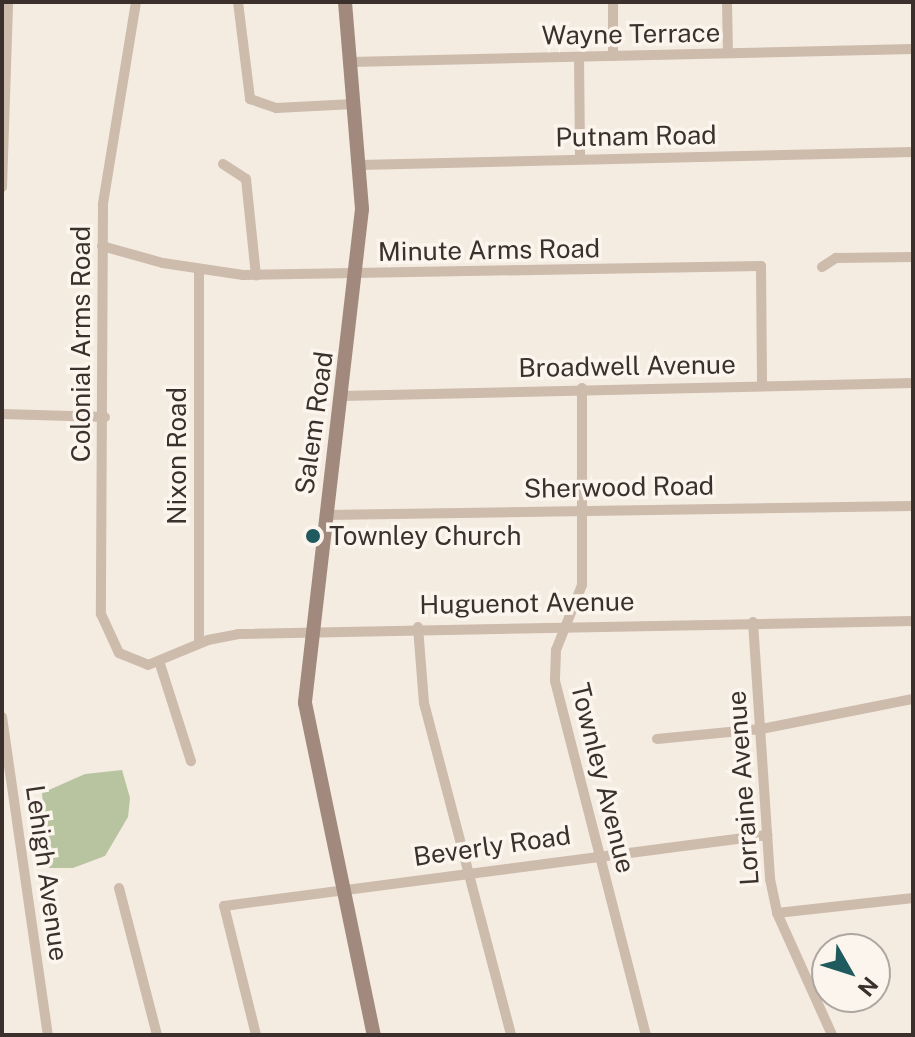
<!DOCTYPE html>
<style>
body{margin:0}
#map{position:relative;width:915px;height:1037px;overflow:hidden;background:#f4ebe1;font-family:"Public Sans",sans-serif}
div>[style]{position:absolute}
.green>*{inset:0;background:#b8c4a0}
.street>*{height:10px;margin:-5px;padding:0 5px;transform-origin:5px;border-radius:5px;background:#cdbbac}
.secondary>*{height:14px;margin:-7px;padding:0 7px;transform-origin:7px;border-radius:7px;background:#a18a7d}
.dots>*{width:22px;height:22px;translate:-50% -50%;box-sizing:border-box;border:4px solid #fbf5ee;border-radius:50%}
span{translate:-50% -50%;white-space:nowrap;text-align:center;line-height:1.15;-webkit-text-stroke:7px #fbf5ee;paint-order:stroke}
.street-label{font-size:26px;color:#3b302b}
.poi-label{font-size:26px;color:#3b302b}
.left{translate:0 -50%;text-align:left}
.frame{position:absolute;inset:0;border:4px solid #3b302b;pointer-events:none}
.north{position:absolute;left:811px;top:933px;width:80px;height:80px;box-sizing:border-box;background:#fbf5ee;border:2px solid #aea6a0;border-radius:50%;rotate:129deg;font-size:22px;font-weight:700;line-height:32px;text-align:center;color:#3b302b}
.north::after{content:'';display:block;margin:auto;width:28px;height:36px;background:#1f5a5e;clip-path:polygon(50% 0,100% 100%,50% 72%,0 100%)}
</style>
<div id="map">
<div class="green">
<div style="clip-path:polygon(122px 770px,130px 798px,128px 817px,105px 856px,73px 868px,49px 868px,42px 793px,85px 774px)"></div>
</div>
<div class="street">
<div style="left:136px;top:2px;width:205px;rotate:99.3deg"></div>
<div style="left:103px;top:204px;width:410px;rotate:90.3deg"></div>
<div style="left:101px;top:614px;width:43px;rotate:65.2deg"></div>
<div style="left:119px;top:653px;width:31px;rotate:22deg"></div>
<div style="left:148px;top:665px;width:65px;rotate:-22.6deg"></div>
<div style="left:208px;top:640px;width:31px;rotate:-11deg"></div>
<div style="left:238px;top:634px;width:675px;rotate:-1.1deg"></div>
<div style="left:238px;top:2px;width:98px;rotate:82.9deg"></div>
<div style="left:250px;top:99px;width:28px;rotate:19deg"></div>
<div style="left:276px;top:108px;width:78px;rotate:-2.9deg"></div>
<div style="left:613px;top:2px;width:54px;rotate:90deg"></div>
<div style="left:727px;top:2px;width:51px;rotate:88.9deg"></div>
<div style="left:579px;top:57px;width:102px;rotate:89.4deg"></div>
<div style="left:351px;top:62px;width:562px;rotate:-1.33deg"></div>
<div style="left:223px;top:164px;width:27px;rotate:33deg"></div>
<div style="left:246px;top:179px;width:97px;rotate:84.1deg"></div>
<div style="left:359px;top:165px;width:554px;rotate:-1.34deg"></div>
<div style="left:2px;top:187px;width:185px;rotate:-88.1deg"></div>
<div style="left:102px;top:246px;width:63px;rotate:15.6deg"></div>
<div style="left:163px;top:263px;width:81px;rotate:8.5deg"></div>
<div style="left:243px;top:275px;width:518px;rotate:-1deg"></div>
<div style="left:761px;top:266px;width:119px;rotate:89.5deg"></div>
<div style="left:822px;top:267px;width:17px;rotate:-33deg"></div>
<div style="left:836px;top:258px;width:77px;rotate:-0.7deg"></div>
<div style="left:199px;top:270px;width:373px;rotate:90deg"></div>
<div style="left:582px;top:388px;width:197px;rotate:90deg"></div>
<div style="left:582px;top:585px;width:70px;rotate:111.8deg"></div>
<div style="left:556px;top:650px;width:31px;rotate:92deg"></div>
<div style="left:555px;top:681px;width:366px;rotate:75.6deg"></div>
<div style="left:342px;top:396px;width:571px;rotate:-1.3deg"></div>
<div style="left:2px;top:414px;width:103px;rotate:1.7deg"></div>
<div style="left:326px;top:515px;width:587px;rotate:-0.88deg"></div>
<div style="left:753px;top:622px;width:258px;rotate:86.2deg"></div>
<div style="left:770px;top:879px;width:35px;rotate:78deg"></div>
<div style="left:777px;top:913px;width:134px;rotate:65.7deg"></div>
<div style="left:418px;top:627px;width:76px;rotate:85.5deg"></div>
<div style="left:424px;top:703px;width:343px;rotate:75.3deg"></div>
<div style="left:160px;top:664px;width:102px;rotate:72.3deg"></div>
<div style="left:2px;top:717px;width:321px;rotate:81.8deg"></div>
<div style="left:657px;top:739px;width:104px;rotate:-5.5deg"></div>
<div style="left:761px;top:729px;width:155px;rotate:-11.2deg"></div>
<div style="left:119px;top:888px;width:152px;rotate:75.5deg"></div>
<div style="left:777px;top:913px;width:137px;rotate:-6.3deg"></div>
<div style="left:256px;top:1035px;width:133px;rotate:-103.9deg"></div>
<div style="left:224px;top:906px;width:548px;rotate:-7.45deg"></div>
</div>
<div class="secondary">
<div style="left:345px;top:2px;width:208px;rotate:85.3deg"></div>
<div style="left:362px;top:209px;width:497px;rotate:96.6deg"></div>
<div style="left:305px;top:703px;width:339px;rotate:78.3deg"></div>
</div>
<div class="dots">
<div style="left:313px;top:536px;background:#1f5a5e"></div>
</div>
<div class="street-label">
<span style="left:631px;top:34px;rotate:-1deg">Wayne Terrace</span>
<span style="left:636px;top:136px;rotate:-1deg">Putnam Road</span>
<span style="left:489px;top:250px;rotate:-1deg">Minute Arms Road</span>
<span style="left:81px;top:344px;rotate:-90deg">Colonial Arms Road</span>
<span style="left:627px;top:366px;rotate:-1deg">Broadwell Avenue</span>
<span style="left:314px;top:423px;rotate:-82deg">Salem Road</span>
<span style="left:177px;top:456px;rotate:-90deg">Nixon Road</span>
<span style="left:619px;top:487px;rotate:-1deg">Sherwood Road</span>
<span style="left:527px;top:603px;rotate:-1deg">Huguenot Avenue</span>
<span style="left:603px;top:778px;rotate:76deg">Townley Avenue</span>
<span style="left:743px;top:788px;rotate:-94deg">Lorraine Avenue</span>
<span style="left:492px;top:846px;rotate:-8deg">Beverly Road</span>
<span style="left:47px;top:873px;rotate:82deg">Lehigh Avenue</span>
</div>
<div class="poi-label">
<span class="left" style="left:329px;top:536px">Townley Church</span>
</div>
<div class="frame"></div>
<div class="north">N</div>
</div>
